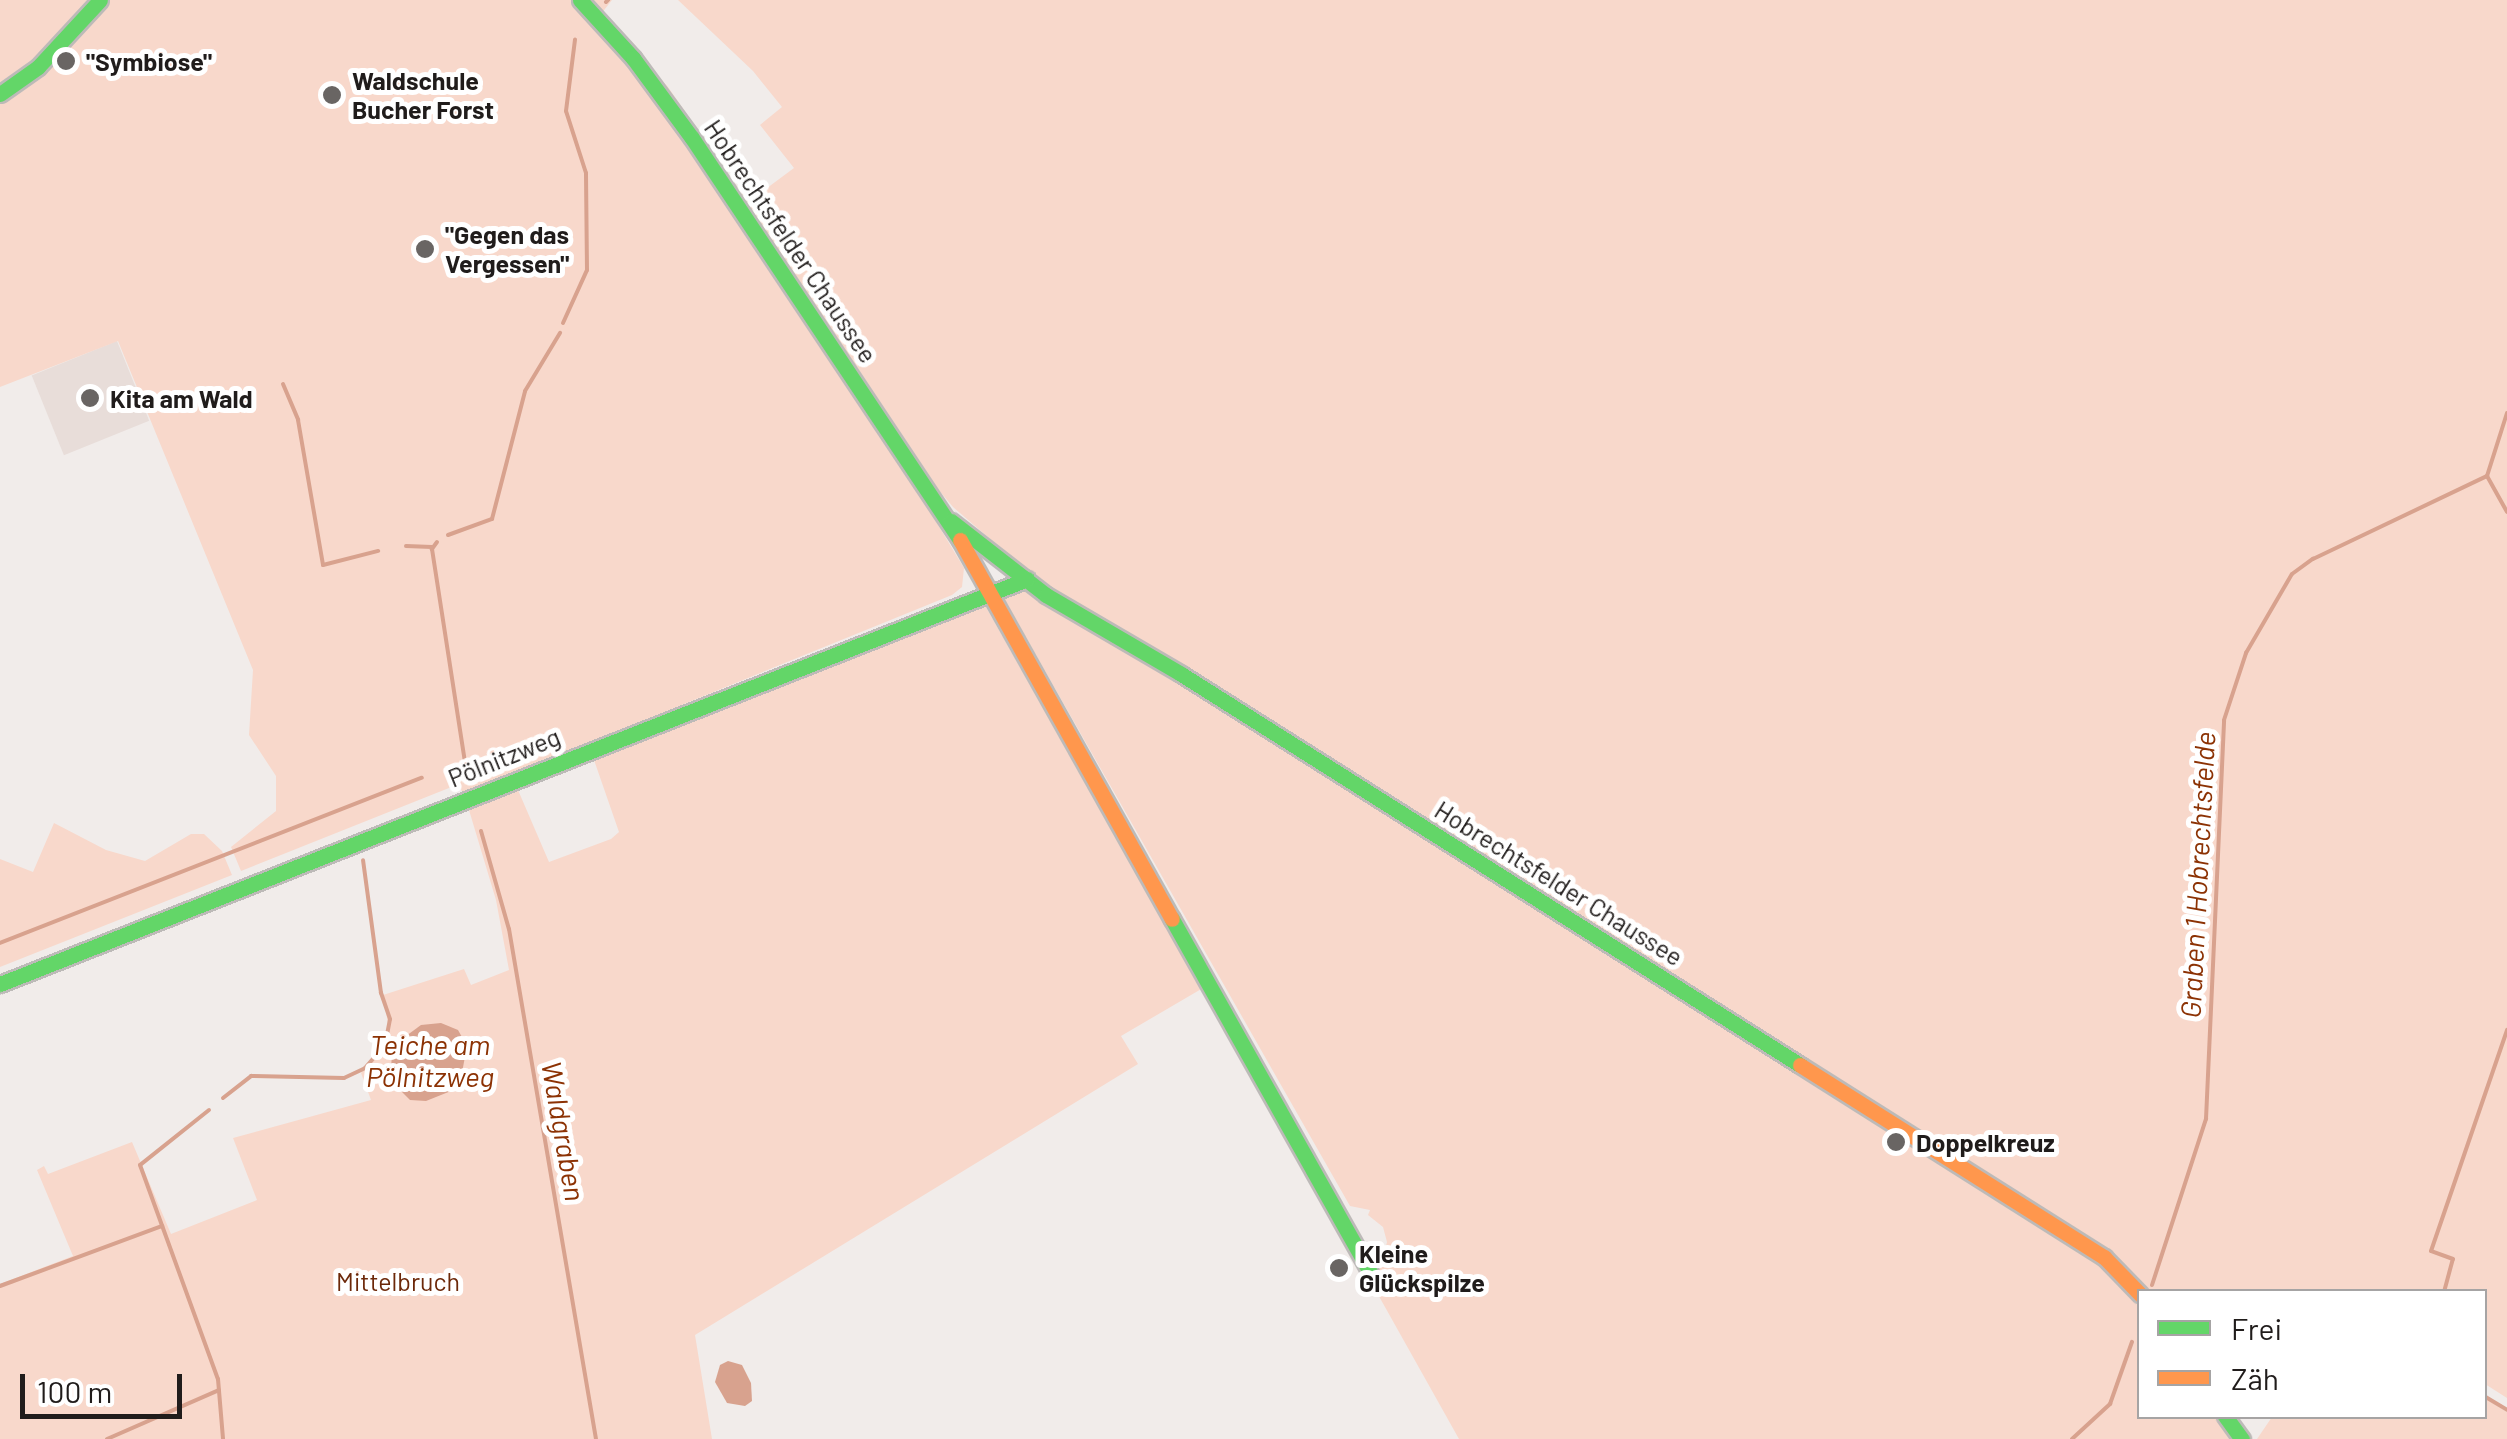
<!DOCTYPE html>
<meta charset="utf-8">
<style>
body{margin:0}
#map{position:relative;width:2507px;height:1439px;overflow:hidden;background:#f1ecea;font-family:Barlow,sans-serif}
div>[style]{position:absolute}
.built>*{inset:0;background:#e8ddd9;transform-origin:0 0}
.green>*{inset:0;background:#f8d8cb}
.water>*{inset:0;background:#d8a28e}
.stream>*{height:4px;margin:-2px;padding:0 2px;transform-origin:2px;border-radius:2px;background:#d8a28e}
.roads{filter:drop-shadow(2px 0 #bdbab8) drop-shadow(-2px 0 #bdbab8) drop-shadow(0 2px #bdbab8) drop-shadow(0 -2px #bdbab8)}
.fast>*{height:15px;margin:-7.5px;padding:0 7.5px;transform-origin:7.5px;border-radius:7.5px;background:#63d668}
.slow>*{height:15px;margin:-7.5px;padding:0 7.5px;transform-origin:7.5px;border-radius:7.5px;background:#ff974d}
.dots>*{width:28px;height:28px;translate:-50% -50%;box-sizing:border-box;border:5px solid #fff;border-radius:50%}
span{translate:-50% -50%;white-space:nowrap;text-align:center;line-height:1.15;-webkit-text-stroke:10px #fff;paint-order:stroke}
.poi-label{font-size:25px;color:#201c1b;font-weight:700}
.left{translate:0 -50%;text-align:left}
.street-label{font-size:25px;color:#201c1b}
.park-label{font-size:25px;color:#6c2809}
.water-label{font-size:28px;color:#8c3204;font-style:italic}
.legend{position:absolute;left:2137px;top:1289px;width:350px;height:130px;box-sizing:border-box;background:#fff;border:2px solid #a6a4a4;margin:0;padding:12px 18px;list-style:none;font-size:30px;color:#201c1b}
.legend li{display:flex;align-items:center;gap:20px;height:50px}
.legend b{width:50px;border:2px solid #a6a4a4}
.scale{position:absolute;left:20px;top:1374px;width:162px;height:45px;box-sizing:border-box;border:5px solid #201c1b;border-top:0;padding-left:12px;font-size:30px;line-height:35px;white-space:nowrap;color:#201c1b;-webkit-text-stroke:8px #fff;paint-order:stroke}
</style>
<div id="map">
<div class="built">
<div style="left:117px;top:341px;width:86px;height:92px;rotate:68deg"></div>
</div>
<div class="green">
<div style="clip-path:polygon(0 0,612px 0,601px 14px,668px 87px,748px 202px,794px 168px,760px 125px,782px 107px,753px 71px,678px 0,2507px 0,2507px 1398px,2485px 1384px,2484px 1292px,2140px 1292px,2140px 1416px,2235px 1417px,2229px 1433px,2233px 1439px,1459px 1439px,1362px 1266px,1374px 1268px,1383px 1259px,1387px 1242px,1383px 1227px,1368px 1215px,1370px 1210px,1350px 1206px,1000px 592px,1023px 589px,1042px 603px,1048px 589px,953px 507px,926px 475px,917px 490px,964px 568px,962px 587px,952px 595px,463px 794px,459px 784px,241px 871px,231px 847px,276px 811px,276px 776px,249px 735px,253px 670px,118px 341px,0 387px)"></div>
<div style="clip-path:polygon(983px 602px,1203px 988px,1121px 1036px,1138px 1064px,695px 1335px,712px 1439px,0 1439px,0 1284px,73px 1256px,37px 1170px,44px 1166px,48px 1174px,132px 1142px,171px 1234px,257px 1200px,233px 1138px,371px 1100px,361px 1073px,384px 1046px,388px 1024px,383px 995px,464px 969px,471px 985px,509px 970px,496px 900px,469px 810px,518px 790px,549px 862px,611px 839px,619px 832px,594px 760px)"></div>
<div style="clip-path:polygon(54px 823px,106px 850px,145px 861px,191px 834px,204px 834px,222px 851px,232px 875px,0 967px,0 859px,33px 872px)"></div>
<div style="clip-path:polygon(2485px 1398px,2507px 1412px,2507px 1439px,2257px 1439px,2272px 1417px,2484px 1416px)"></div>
</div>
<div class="water">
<div style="clip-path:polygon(441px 1023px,458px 1030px,467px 1046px,461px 1078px,451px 1091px,426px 1101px,410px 1100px,390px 1080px,392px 1055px,406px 1036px,421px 1025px)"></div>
<div style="clip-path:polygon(728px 1361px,742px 1365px,751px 1383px,752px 1401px,745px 1406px,727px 1403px,715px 1382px,720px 1365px)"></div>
</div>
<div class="stream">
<div style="left:606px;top:2px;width:3px;rotate:-45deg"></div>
<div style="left:563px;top:323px;width:58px;rotate:-65.6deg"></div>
<div style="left:587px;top:270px;width:97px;rotate:-90.6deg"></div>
<div style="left:586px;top:173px;width:65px;rotate:-107.9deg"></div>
<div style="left:566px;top:111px;width:72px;rotate:-82.8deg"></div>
<div style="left:283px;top:384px;width:39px;rotate:67deg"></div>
<div style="left:298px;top:420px;width:147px;rotate:80.2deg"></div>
<div style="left:323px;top:565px;width:57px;rotate:-14.3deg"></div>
<div style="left:2507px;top:413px;width:66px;rotate:107.6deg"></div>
<div style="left:2487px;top:476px;width:41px;rotate:60.9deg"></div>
<div style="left:448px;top:535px;width:47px;rotate:-20deg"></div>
<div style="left:492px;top:519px;width:132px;rotate:-75.5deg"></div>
<div style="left:525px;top:391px;width:68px;rotate:-58.9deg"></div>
<div style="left:437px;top:542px;width:9px;rotate:126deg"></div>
<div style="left:432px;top:549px;width:216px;rotate:81.2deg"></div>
<div style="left:406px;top:546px;width:26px;rotate:2deg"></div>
<div style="left:481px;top:831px;width:102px;rotate:74.1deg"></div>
<div style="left:509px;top:929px;width:517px;rotate:80.32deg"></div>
<div style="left:0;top:943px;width:453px;rotate:-21.4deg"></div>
<div style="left:223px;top:1098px;width:36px;rotate:-38deg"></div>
<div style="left:251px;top:1076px;width:93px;rotate:1.2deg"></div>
<div style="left:344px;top:1078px;width:23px;rotate:-25deg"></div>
<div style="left:365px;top:1068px;width:30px;rotate:-49deg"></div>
<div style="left:385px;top:1045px;width:26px;rotate:-79deg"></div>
<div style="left:390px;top:1019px;width:28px;rotate:-109deg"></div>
<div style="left:381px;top:993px;width:134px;rotate:-97.7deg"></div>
<div style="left:209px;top:1110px;width:88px;rotate:141.4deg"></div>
<div style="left:140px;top:1165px;width:228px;rotate:70deg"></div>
<div style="left:218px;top:1379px;width:60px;rotate:85.2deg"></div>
<div style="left:2152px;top:1285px;width:175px;rotate:-72deg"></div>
<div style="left:2206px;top:1119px;width:399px;rotate:-87.4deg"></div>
<div style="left:2224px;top:720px;width:71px;rotate:-71.8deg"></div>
<div style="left:2246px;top:653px;width:91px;rotate:-59.8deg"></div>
<div style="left:2292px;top:574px;width:26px;rotate:-36deg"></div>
<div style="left:2313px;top:559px;width:193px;rotate:-25.5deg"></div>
<div style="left:0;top:1286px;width:173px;rotate:-20.3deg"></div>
<div style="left:2444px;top:1292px;width:34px;rotate:-75deg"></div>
<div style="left:2453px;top:1259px;width:23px;rotate:-160deg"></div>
<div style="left:2431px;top:1251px;width:234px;rotate:-71deg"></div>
<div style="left:2484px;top:1396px;width:27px;rotate:31deg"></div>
<div style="left:107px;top:1439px;width:122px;rotate:-23.6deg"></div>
<div style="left:2072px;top:1439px;width:52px;rotate:-42.6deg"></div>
<div style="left:2110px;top:1404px;width:66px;rotate:-70.5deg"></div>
</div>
<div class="roads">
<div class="fast">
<div style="left:580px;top:0;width:79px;rotate:47.6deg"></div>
<div style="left:633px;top:58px;width:99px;rotate:53.6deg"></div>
<div style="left:692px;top:138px;width:483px;rotate:56.3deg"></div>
<div style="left:0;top:94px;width:47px;rotate:-35.4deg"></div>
<div style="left:38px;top:67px;width:91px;rotate:-47.2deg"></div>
<div style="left:951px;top:521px;width:120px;rotate:37.9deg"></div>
<div style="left:1046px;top:595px;width:156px;rotate:30.3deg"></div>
<div style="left:1181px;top:674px;width:732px;rotate:32.28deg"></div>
<div style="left:1172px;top:919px;width:403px;rotate:60.7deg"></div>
<div style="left:0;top:984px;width:1104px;rotate:-21.52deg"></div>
<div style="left:2225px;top:1416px;width:29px;rotate:54deg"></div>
</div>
<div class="slow">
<div style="left:960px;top:540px;width:434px;rotate:60.8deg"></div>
<div style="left:1800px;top:1065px;width:360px;rotate:32.3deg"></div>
<div style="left:2104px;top:1257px;width:52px;rotate:45.8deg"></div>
</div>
</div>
<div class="dots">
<div style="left:66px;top:61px;background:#696563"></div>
<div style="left:332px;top:95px;background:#696563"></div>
<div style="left:425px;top:249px;background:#696563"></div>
<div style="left:90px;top:398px;background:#696563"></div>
<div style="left:1896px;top:1142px;background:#696563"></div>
<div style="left:1339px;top:1268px;background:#696563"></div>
</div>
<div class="poi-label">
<span class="left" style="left:86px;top:61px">"Symbiose"</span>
<span class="left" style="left:352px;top:95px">Waldschule<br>Bucher Forst</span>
<span class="left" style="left:445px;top:249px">"Gegen das<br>Vergessen"</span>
<span class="left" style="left:110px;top:398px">Kita am Wald</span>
<span class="left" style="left:1916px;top:1142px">Doppelkreuz</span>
<span class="left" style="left:1359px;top:1268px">Kleine<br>Glückspilze</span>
</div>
<div class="street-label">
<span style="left:791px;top:241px;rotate:56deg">Hobrechtsfelder Chaussee</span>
<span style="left:504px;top:757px;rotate:-22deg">Pölnitzweg</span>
<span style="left:1559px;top:883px;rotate:32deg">Hobrechtsfelder Chaussee</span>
</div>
<div class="park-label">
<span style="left:398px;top:1281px">Mittelbruch</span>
</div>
<div class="water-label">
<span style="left:2197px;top:875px;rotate:-87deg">Graben 1 Hobrechtsfelde</span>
<span style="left:430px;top:1060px">Teiche am<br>Pölnitzweg</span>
<span style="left:564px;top:1131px;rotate:80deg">Waldgraben</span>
</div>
<ul class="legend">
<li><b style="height:12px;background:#63d668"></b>Frei</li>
<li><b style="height:12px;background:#ff974d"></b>Zäh</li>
</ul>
<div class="scale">100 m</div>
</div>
